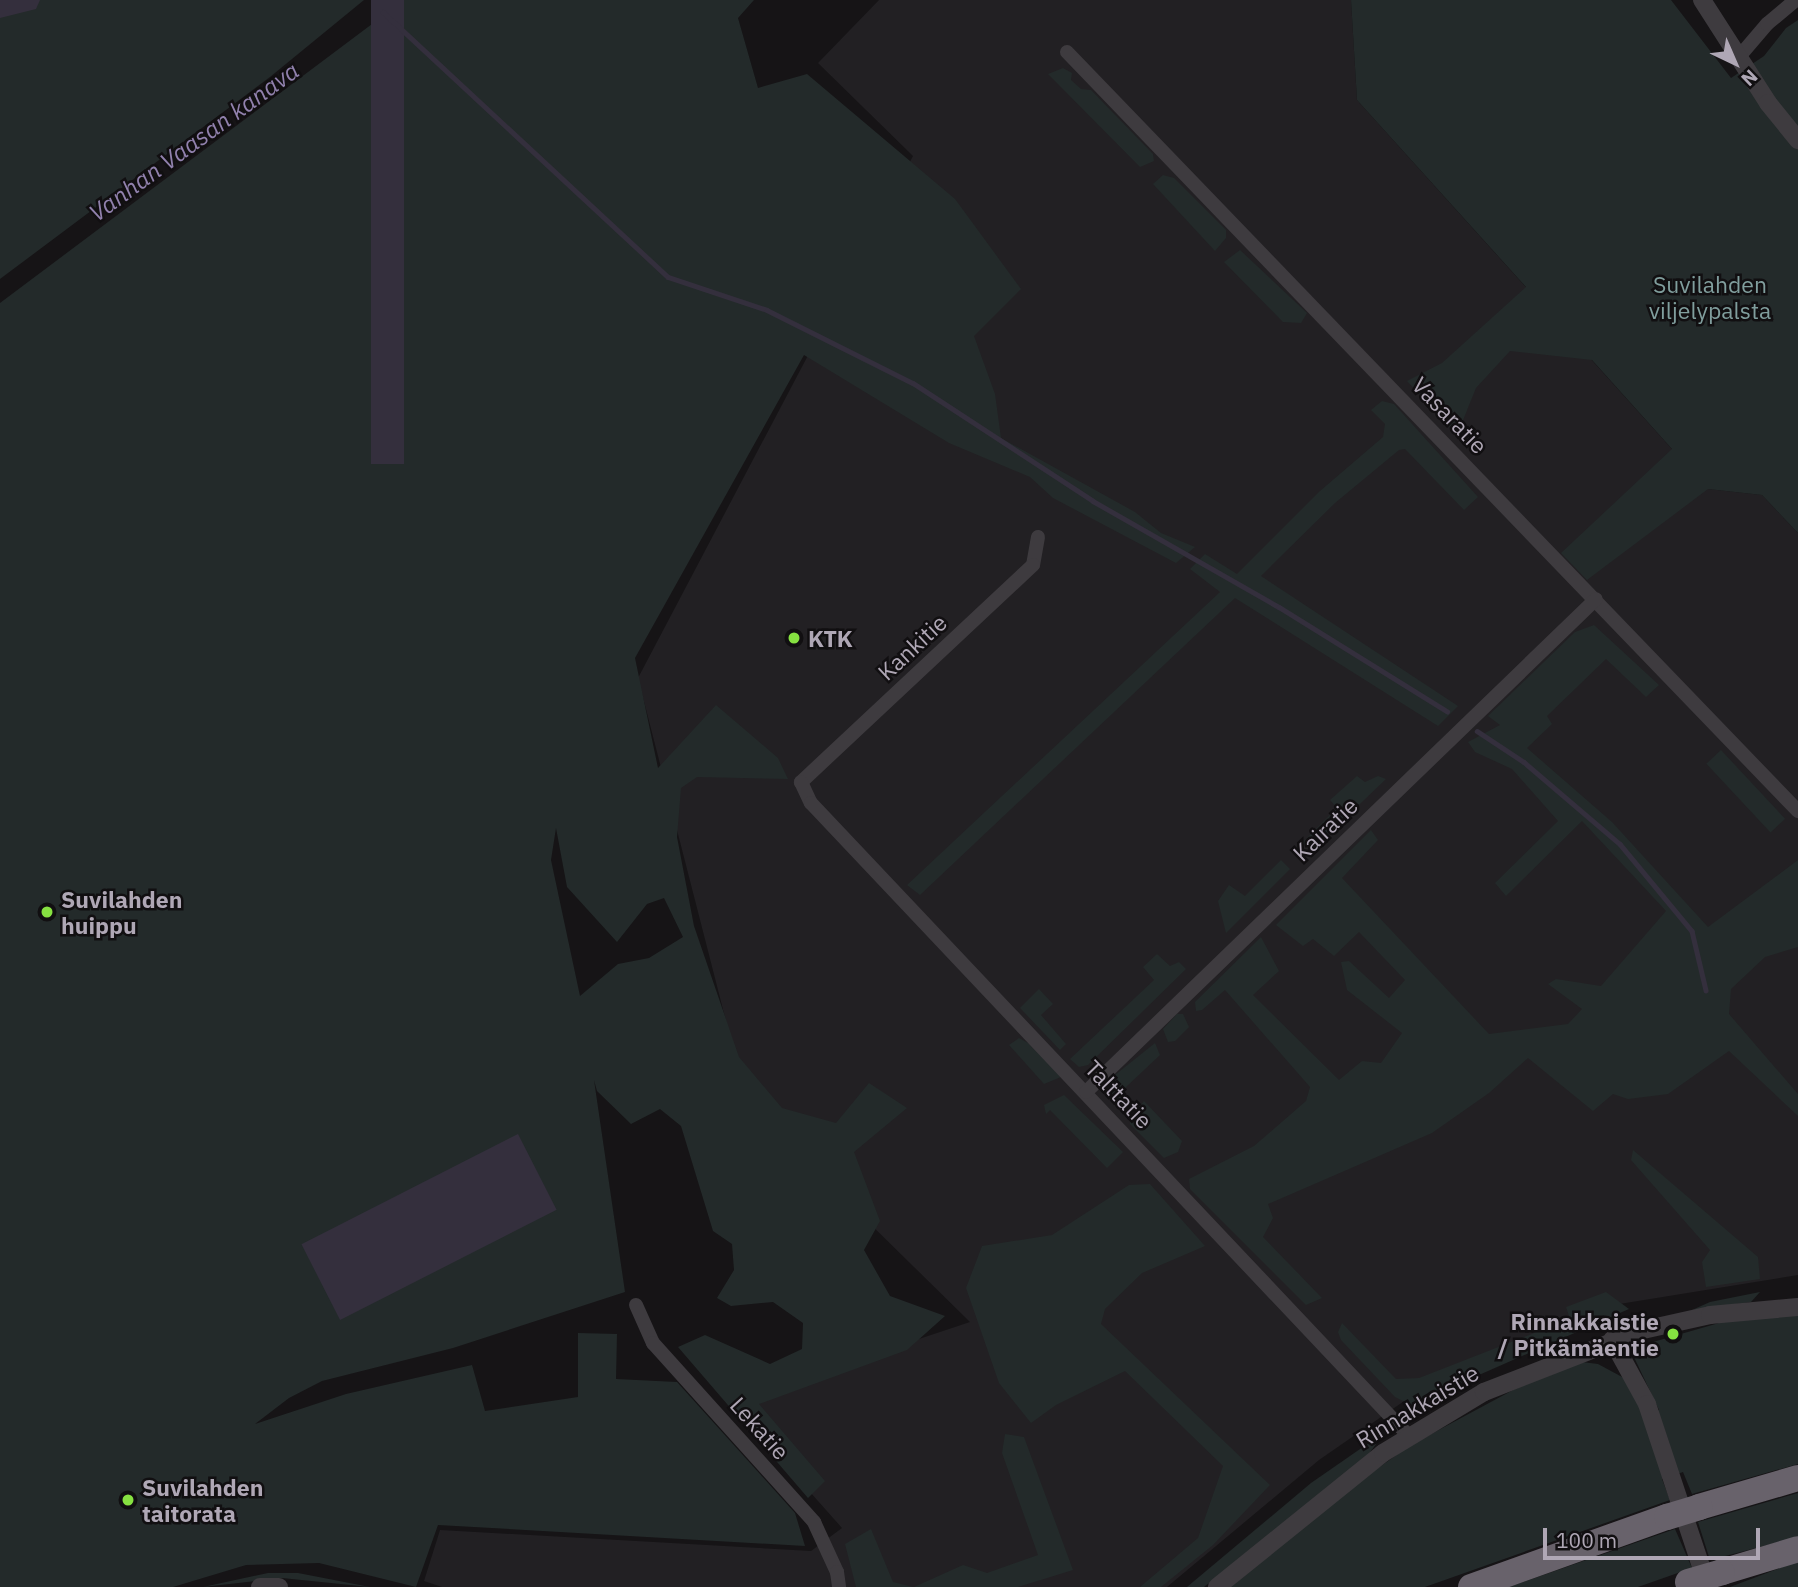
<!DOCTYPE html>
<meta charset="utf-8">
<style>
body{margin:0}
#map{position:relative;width:1798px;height:1587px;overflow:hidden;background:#161416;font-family:"IBM Plex Sans",sans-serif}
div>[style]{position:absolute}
.built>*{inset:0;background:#222023}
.green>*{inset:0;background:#232a2a;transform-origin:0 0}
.water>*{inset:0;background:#342f3d;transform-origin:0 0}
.stream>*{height:4.5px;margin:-2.25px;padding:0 2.25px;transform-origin:2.25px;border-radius:2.25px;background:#342f3d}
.minor>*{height:14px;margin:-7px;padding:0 7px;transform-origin:7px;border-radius:7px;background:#3e3b3f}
.tertiary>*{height:18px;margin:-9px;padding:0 9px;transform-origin:9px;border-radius:9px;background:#3e3b3f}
.motorway>*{height:26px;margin:-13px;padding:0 13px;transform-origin:13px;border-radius:13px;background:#68626b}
.motorway-bridge>*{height:26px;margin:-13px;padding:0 13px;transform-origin:13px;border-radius:13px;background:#68626b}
.dots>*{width:19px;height:19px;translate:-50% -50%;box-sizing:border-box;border:4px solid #110f11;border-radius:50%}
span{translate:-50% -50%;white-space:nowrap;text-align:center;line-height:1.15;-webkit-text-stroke:5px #110f11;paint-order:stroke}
.park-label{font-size:23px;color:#809e9d}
.street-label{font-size:23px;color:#afa7b5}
.poi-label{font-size:23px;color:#afa7b5;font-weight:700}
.left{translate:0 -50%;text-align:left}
.right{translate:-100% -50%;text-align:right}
.water-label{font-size:24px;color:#9181ad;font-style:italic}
.north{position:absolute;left:1700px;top:28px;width:70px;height:70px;-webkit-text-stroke:5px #110f11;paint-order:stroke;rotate:136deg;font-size:19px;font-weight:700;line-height:28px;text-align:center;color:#afa7b5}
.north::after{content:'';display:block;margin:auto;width:24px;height:32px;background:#afa7b5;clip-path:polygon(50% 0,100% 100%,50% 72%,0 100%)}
.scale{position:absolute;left:1543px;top:1528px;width:217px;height:32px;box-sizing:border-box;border:4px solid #afa7b5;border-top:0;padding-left:9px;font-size:21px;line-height:24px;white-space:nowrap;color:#afa7b5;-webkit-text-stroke:5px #110f11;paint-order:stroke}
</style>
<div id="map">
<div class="built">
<div style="clip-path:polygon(879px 0,1351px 0,1357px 100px,1708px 489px,1762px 495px,1798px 533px,1798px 1275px,1607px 1306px,1436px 1379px,1319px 1460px,1167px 1587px,442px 1587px,424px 1581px,440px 1530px,811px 1551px,842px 1528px,730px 1402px,970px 1322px,747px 1103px,638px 678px,913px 156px,818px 63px)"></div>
</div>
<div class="green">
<div style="clip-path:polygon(0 0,364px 0,270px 77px,0 279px)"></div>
<div style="clip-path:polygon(evenodd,404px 0,754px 0,738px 18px,758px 88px,807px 74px,955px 199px,1021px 289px,974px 336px,995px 394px,1001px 438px,1135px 512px,1161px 533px,1195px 547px,1176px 563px,1053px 498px,1030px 477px,949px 443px,804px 355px,635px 658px,658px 768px,716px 705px,778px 758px,788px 779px,697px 777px,681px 788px,677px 837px,694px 926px,739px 1057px,782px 1108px,836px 1123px,869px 1083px,907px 1108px,854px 1152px,880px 1221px,864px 1250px,890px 1296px,945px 1316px,907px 1350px,759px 1404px,825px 1481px,808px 1498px,678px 1347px,705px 1335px,770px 1364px,802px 1349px,803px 1323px,773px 1302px,731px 1306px,717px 1298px,734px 1270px,732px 1244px,713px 1231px,681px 1126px,660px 1109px,631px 1124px,597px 1091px,594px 1080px,625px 1292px,453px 1348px,322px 1381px,289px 1398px,255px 1424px,346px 1394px,472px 1365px,485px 1411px,578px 1397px,578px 1333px,617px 1334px,616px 1379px,677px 1382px,795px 1513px,805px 1546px,438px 1525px,416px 1587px,319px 1563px,246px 1565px,173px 1587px,0 1587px,0 303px,404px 0,556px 828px,567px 887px,617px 942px,647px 904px,664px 898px,683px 937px,649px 958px,618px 964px,580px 996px,551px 860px,556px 828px)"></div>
<div style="clip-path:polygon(1351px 0,1671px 0,1731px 78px,1764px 56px,1786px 28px,1798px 20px,1798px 533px,1762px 495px,1708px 489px,1587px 580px,1561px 553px,1672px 449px,1592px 360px,1510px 351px,1476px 388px,1457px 435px,1407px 381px,1442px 363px,1526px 287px,1357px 100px)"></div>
<div style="clip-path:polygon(1063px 68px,1072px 73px,1071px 80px,1081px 89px,1091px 90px,1153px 154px,1154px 161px,1140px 167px,1048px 74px)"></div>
<div style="clip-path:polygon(1163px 175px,1174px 178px,1226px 230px,1226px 238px,1215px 251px,1153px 184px)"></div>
<div style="clip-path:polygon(1240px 250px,1307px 313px,1301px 323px,1283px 322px,1224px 262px)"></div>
<div style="clip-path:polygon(1382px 401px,1394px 404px,1478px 497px,1464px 510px,1405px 449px,1399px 450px,1335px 503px,1261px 576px,1458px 706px,1438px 726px,1235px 598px,920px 895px,907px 885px,1220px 592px,1190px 569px,1205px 554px,1237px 574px,1320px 491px,1383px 437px,1385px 424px,1371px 410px)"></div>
<div style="clip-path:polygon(1594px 625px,1659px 685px,1646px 697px,1606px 659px,1547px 716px,1552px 724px,1527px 748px,1612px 822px,1708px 927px,1798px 860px,1798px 947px,1765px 957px,1731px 989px,1729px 1014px,1798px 1094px,1798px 1116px,1729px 1051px,1668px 1094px,1628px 1099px,1613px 1094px,1593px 1111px,1528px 1058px,1489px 1093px,1432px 1133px,1268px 1204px,1273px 1218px,1263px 1237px,1322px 1298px,1306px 1305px,1190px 1189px,1189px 1179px,1254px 1146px,1306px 1101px,1310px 1087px,1225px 990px,1202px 1010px,1196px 1011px,1195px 1002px,1261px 937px,1279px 971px,1253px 995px,1339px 1080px,1362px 1061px,1381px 1063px,1402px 1033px,1347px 990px,1341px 962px,1349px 961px,1389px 998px,1405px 980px,1359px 932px,1334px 956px,1313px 939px,1303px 946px,1276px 925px,1371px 830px,1378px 840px,1342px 878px,1489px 1034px,1568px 1024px,1582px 1009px,1548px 984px,1556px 979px,1601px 986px,1666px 911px,1582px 821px,1506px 896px,1495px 883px,1558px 821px,1512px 769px,1475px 752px,1468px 742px,1500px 725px,1488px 716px,1575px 632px)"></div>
<div style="left:1721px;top:750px;width:94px;height:20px;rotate:47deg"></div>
<div style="clip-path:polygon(1357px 776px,1365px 782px,1378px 776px,1386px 779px,1313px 849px,1302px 843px,1337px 808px,1330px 800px)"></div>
<div style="clip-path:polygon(1281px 860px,1290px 869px,1226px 933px,1218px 901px,1229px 885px,1245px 896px)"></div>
<div style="clip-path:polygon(1157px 954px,1170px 966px,1179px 962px,1186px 969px,1088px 1065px,1079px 1067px,1070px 1059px,1154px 980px,1143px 967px)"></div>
<div style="clip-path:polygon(1039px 989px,1053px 1004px,1041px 1015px,1066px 1044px,1060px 1050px,1020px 1008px)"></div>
<div style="clip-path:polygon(1177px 1014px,1183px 1014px,1189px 1027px,1175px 1041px,1168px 1042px,1163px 1029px)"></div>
<div style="clip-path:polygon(1019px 1038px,1028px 1043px,1061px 1077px,1044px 1084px,1009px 1045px)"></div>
<div style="clip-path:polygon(1155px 1043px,1160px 1055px,1126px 1087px,1118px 1109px,1109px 1091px,1115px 1075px)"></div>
<div style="clip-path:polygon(1064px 1095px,1123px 1152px,1107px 1168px,1050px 1110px,1046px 1114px,1044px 1105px)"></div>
<div style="clip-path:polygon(1144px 1101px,1182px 1141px,1178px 1152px,1164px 1158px,1130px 1124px,1130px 1117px)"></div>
<div style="clip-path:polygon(1633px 1150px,1758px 1257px,1760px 1279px,1706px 1287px,1702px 1262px,1710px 1250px,1631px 1160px)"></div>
<div style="clip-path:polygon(1150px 1184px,1205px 1246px,1142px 1273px,1105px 1309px,1101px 1324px,1270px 1485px,1213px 1545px,1161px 1587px,1140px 1587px,1198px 1538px,1223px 1466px,1125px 1371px,1056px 1405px,1031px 1423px,999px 1383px,966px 1288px,982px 1246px,1052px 1235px,1129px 1185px)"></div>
<div style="clip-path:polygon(1606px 1292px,1629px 1309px,1411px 1405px,1395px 1397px,1341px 1340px,1338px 1332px,1342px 1323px,1396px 1379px,1419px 1378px,1570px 1319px,1566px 1307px)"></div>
<div style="clip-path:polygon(1760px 1292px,1751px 1302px,1692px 1310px,1710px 1302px)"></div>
<div style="clip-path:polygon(1798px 1315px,1798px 1464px,1692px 1494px,1683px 1472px,1662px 1479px,1670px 1500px,1425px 1587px,1231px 1587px,1335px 1499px,1409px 1446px,1515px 1389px,1582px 1362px,1598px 1364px,1624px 1378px,1644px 1417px,1659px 1410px,1633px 1355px,1639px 1346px,1726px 1321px)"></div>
<div style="clip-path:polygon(1386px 1431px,1364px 1460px,1204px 1587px,1187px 1587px,1311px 1483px)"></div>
<div style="clip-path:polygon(1005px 1434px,1024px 1437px,1073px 1570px,1018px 1587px,914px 1587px,963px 1565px,987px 1573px,1038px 1555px,1002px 1453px)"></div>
<div style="clip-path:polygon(1798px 1493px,1798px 1537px,1710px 1560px,1698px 1522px)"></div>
<div style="clip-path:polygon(871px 1529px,893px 1582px,913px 1587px,856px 1587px,845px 1544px)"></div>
<div style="clip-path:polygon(1675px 1529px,1692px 1568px,1638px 1587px,1509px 1587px)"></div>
<div style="clip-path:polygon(1798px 1561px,1798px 1587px,1730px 1587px)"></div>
<div style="clip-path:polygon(268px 1573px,298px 1573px,370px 1587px,282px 1578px,203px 1587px)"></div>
</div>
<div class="water">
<div style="clip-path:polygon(0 0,40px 0,36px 9px,0 18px)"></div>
<div style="left:371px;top:0;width:33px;height:464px"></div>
<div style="left:518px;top:1134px;width:85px;height:243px;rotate:63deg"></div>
</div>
<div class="stream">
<div style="left:383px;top:12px;width:389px;rotate:42.9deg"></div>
<div style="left:668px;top:277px;width:104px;rotate:18.4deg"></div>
<div style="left:767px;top:310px;width:163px;rotate:26.6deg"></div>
<div style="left:913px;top:383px;width:215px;rotate:33.2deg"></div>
<div style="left:1093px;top:501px;width:214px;rotate:29.7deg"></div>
<div style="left:1279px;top:607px;width:198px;rotate:31.8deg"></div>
<div style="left:1477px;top:731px;width:56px;rotate:33.4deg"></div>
<div style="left:1524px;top:762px;width:126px;rotate:40.5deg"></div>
<div style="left:1620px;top:844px;width:113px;rotate:50.4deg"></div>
<div style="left:1692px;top:931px;width:61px;rotate:76.7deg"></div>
</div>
<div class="minor">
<div style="left:1067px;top:52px;width:1054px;rotate:46.08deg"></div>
<div style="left:1738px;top:58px;width:45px;rotate:-49.5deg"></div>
<div style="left:1767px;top:24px;width:38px;rotate:-40deg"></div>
<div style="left:1038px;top:537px;width:28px;rotate:100deg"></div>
<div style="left:1033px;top:565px;width:318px;rotate:136.9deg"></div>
<div style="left:801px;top:782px;width:23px;rotate:65deg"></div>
<div style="left:811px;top:803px;width:869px;rotate:46.63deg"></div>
<div style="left:1086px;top:1092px;width:709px;rotate:-44.03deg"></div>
<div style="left:636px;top:1305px;width:42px;rotate:65.9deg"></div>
<div style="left:653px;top:1343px;width:241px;rotate:48deg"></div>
<div style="left:814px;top:1522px;width:55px;rotate:65.3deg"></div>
<div style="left:837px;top:1572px;width:15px;rotate:82deg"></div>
</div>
<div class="tertiary">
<div style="left:1702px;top:0;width:122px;rotate:57.3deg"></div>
<div style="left:1768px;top:103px;width:48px;rotate:51deg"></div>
<div style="left:1612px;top:1340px;width:73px;rotate:61.3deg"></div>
<div style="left:1647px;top:1404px;width:193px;rotate:71.6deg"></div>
<div style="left:260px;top:1587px;width:19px"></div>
<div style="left:1217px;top:1587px;width:213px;rotate:-38.9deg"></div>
<div style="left:1383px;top:1453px;width:118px;rotate:-31.1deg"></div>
<div style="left:1484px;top:1392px;width:171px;rotate:-21.3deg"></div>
<div style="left:1643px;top:1330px;width:69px;rotate:-12.6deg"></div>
<div style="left:1710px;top:1315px;width:88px;rotate:-5.2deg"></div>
</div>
<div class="motorway">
<div style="left:1699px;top:1507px;width:103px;rotate:-16.3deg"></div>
<div style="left:1722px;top:1572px;width:79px;rotate:-16.8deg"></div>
<div style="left:1471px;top:1587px;width:208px;rotate:-19.7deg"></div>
</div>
<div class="motorway-bridge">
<div style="left:1667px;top:1517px;width:34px;rotate:-17deg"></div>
<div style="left:1688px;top:1582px;width:35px;rotate:-16deg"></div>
</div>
<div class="dots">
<div style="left:794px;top:638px;background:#86e141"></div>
<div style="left:47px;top:912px;background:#86e141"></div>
<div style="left:1673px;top:1334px;background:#86e141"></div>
<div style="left:128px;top:1500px;background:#86e141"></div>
</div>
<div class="park-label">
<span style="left:1710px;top:297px">Suvilahden<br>viljelypalsta</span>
</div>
<div class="street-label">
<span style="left:1450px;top:415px;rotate:46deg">Vasaratie</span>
<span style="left:912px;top:647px;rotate:-43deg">Kankitie</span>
<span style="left:1325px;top:829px;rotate:-44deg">Kairatie</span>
<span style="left:1119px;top:1094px;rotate:46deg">Talttatie</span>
<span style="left:1417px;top:1406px;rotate:-31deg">Rinnakkaistie</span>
<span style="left:760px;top:1428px;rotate:48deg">Lekatie</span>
</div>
<div class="poi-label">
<span class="left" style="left:808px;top:638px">KTK</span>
<span class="left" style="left:61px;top:912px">Suvilahden<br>huippu</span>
<span class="right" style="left:1659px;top:1334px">Rinnakkaistie<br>/ Pitkämäentie</span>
<span class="left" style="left:142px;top:1500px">Suvilahden<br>taitorata</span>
</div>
<div class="water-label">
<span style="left:194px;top:142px;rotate:-36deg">Vanhan Vaasan kanava</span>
</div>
<div class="north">N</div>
<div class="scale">100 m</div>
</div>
